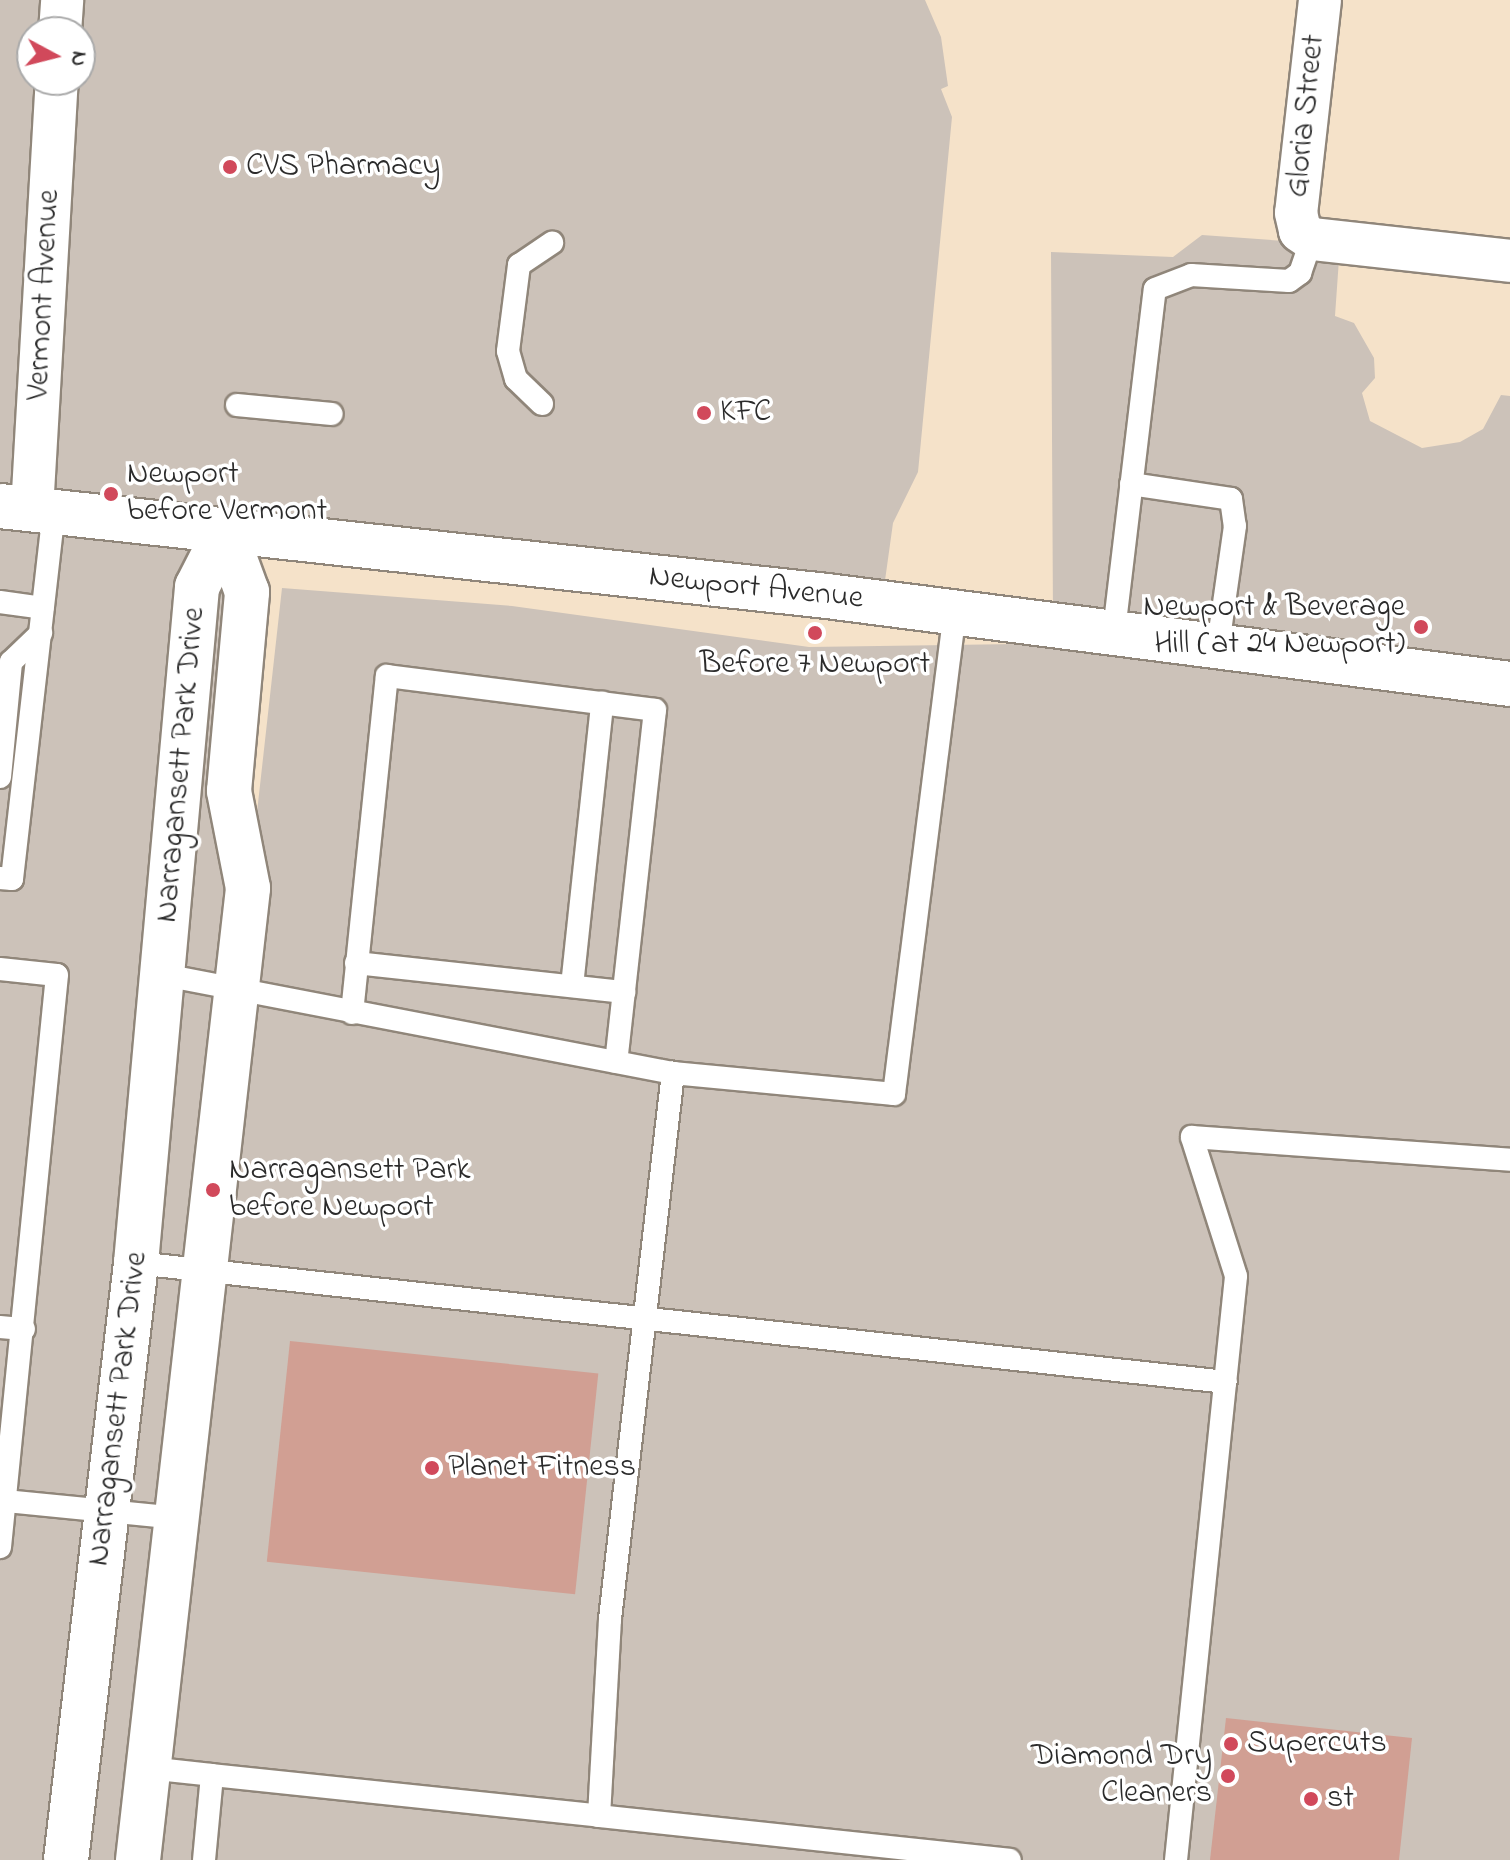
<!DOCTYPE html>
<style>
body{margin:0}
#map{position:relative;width:1510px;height:1860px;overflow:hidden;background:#f5e2c9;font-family:"Indie Flower",sans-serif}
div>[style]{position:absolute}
.industrial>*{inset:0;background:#ccc2b9}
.building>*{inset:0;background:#d19f93;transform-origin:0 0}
.roads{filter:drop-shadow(2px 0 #90867a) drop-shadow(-2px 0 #90867a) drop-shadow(0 2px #90867a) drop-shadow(0 -2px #90867a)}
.service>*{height:22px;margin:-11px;padding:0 11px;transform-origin:11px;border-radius:11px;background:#fff}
.minor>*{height:42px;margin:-21px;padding:0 21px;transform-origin:21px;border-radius:21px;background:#fff}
.tertiary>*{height:44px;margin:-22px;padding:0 22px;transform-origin:22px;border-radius:22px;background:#fff}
.primary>*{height:44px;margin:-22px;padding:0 22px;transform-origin:22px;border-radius:22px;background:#fff}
.dots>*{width:22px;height:22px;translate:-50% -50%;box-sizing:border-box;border:4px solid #fff;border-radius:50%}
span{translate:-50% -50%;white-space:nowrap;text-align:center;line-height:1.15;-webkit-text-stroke:7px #fff;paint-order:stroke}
.street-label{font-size:32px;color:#2b2b2b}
.poi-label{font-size:32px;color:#2b2b2b}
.left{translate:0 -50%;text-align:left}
.right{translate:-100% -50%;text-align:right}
.north{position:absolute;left:16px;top:16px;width:80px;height:80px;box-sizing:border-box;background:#fff;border:2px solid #aaa;border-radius:50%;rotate:97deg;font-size:22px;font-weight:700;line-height:32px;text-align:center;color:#2b2b2b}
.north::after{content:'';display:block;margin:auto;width:28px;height:36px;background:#d1495b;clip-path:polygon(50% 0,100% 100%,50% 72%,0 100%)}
</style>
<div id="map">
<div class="industrial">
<div style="clip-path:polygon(evenodd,0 0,925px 0,941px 37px,948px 86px,941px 89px,952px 117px,918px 472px,893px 523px,882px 602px,252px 539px,249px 884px,282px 588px,512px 606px,809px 647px,1083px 643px,1053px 620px,1051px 252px,1173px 257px,1202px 235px,1340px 245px,1335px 316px,1354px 323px,1374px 358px,1375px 378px,1362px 393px,1370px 421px,1422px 448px,1460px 442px,1483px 429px,1501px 395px,1510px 396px,1510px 1860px,0 1860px,0 0,32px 32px,80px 32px,80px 80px,32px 80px,32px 32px)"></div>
</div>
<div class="building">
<div style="left:290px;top:1341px;width:310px;height:222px;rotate:6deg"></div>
<div style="clip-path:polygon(1226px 1718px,1412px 1738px,1399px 1860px,1210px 1860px)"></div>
</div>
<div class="roads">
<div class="service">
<div style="left:542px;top:404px;width:36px;rotate:-136deg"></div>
<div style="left:516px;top:379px;width:29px;rotate:-106deg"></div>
<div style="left:508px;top:351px;width:87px;rotate:-82.7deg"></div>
<div style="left:519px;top:265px;width:40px;rotate:-34deg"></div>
<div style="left:237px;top:405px;width:95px;rotate:5.4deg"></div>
<div style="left:1131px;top:484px;width:101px;rotate:8.5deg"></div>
<div style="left:1231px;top:499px;width:27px;rotate:82deg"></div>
<div style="left:1235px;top:526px;width:120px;rotate:98.1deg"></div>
<div style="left:0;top:602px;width:43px;rotate:7.9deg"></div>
<div style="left:1114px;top:631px;width:344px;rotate:-83.2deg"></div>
<div style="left:1155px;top:289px;width:39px;rotate:-21deg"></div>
<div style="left:1191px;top:275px;width:98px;rotate:3.5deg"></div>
<div style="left:1289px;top:281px;width:14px;rotate:-36deg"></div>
<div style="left:1300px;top:273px;width:36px;rotate:-71deg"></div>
<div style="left:0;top:777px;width:116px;rotate:-84.5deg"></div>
<div style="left:11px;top:662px;width:42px;rotate:-44deg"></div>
<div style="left:0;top:878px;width:12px;rotate:5deg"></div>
<div style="left:12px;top:879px;width:369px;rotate:-83.5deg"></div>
<div style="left:356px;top:963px;width:270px;rotate:6.2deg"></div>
<div style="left:0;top:969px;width:57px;rotate:6deg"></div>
<div style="left:57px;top:975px;width:575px;rotate:95.69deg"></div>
<div style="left:164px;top:975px;width:518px;rotate:10.9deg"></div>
<div style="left:673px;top:1073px;width:222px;rotate:5.4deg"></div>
<div style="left:894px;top:1094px;width:486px;rotate:-82.8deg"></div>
<div style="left:572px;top:986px;width:285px;rotate:-83.9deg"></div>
<div style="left:352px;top:1013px;width:339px;rotate:-84.1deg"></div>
<div style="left:387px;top:676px;width:270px;rotate:7.2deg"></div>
<div style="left:655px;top:710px;width:354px;rotate:96.3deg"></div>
<div style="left:136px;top:1263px;width:1096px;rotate:6.23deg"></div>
<div style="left:0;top:1327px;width:24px;rotate:5deg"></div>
<div style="left:5px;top:1501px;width:173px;rotate:5.6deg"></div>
<div style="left:148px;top:1768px;width:64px;rotate:6.2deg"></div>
<div style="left:599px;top:1816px;width:413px;rotate:6.1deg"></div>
<div style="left:204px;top:1860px;width:85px;rotate:-84.6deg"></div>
<div style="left:212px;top:1775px;width:389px;rotate:6deg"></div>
<div style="left:599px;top:1816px;width:197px;rotate:-86.8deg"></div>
<div style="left:610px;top:1619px;width:550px;rotate:-83.42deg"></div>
<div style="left:1176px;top:1860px;width:587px;rotate:-84.13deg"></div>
<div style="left:1236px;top:1276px;width:146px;rotate:-107.6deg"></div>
<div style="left:1192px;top:1137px;width:319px;rotate:4.1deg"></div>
</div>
<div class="minor">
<div style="left:1320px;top:0;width:214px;rotate:96.4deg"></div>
<div style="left:1296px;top:213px;width:18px;rotate:77deg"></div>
<div style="left:1300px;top:231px;width:14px;rotate:34deg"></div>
<div style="left:1312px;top:239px;width:199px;rotate:6.3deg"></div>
<div style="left:60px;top:32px;width:32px;rotate:-86deg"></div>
<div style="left:32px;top:510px;width:431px;rotate:-86.7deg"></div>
</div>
<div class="tertiary">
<div style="left:66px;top:1860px;width:601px;rotate:-83.31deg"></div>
<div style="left:136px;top:1263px;width:679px;rotate:-84.84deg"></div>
<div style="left:197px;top:587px;width:62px;rotate:-63deg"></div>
<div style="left:138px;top:1860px;width:978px;rotate:-83.54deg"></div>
<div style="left:248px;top:888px;width:99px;rotate:-101.1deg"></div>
<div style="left:229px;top:791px;width:200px;rotate:-84.8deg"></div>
<div style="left:247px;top:592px;width:64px;rotate:-110.1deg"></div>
</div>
<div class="primary">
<div style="left:0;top:506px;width:832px;rotate:6.21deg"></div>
<div style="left:827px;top:596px;width:689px;rotate:7.34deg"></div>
</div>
</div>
<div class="dots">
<div style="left:230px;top:167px;background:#d1495b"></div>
<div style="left:704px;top:413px;background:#d1495b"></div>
<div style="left:111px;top:494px;background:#d1495b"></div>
<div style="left:1421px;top:627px;background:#d1495b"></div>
<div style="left:815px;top:633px;background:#d1495b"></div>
<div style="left:213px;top:1190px;background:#d1495b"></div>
<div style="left:432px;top:1468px;background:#d1495b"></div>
<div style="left:1231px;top:1744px;background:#d1495b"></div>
<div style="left:1228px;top:1776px;background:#d1495b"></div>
<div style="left:1311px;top:1799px;background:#d1495b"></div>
</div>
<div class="street-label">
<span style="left:1307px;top:116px;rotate:-84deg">Gloria Street</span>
<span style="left:45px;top:295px;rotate:-87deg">Vermont Avenue</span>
<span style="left:756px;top:589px;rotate:6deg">Newport Avenue</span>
<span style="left:182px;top:765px;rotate:-85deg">Narragansett Park Drive</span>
<span style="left:119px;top:1409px;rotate:-83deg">Narragansett Park Drive</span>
</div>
<div class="poi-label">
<span class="left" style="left:246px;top:167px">CVS Pharmacy</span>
<span class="left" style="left:720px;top:413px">KFC</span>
<span class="left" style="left:127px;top:494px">Newport<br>before Vermont</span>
<span class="right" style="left:1405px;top:627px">Newport &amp; Beverage<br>Hill (at 24 Newport)</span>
<span style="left:815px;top:665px">Before 7 Newport</span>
<span class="left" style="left:229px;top:1190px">Narragansett Park<br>before Newport</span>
<span class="left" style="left:448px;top:1468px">Planet Fitness</span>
<span class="left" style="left:1247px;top:1744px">Supercuts</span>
<span class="right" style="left:1212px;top:1776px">Diamond Dry<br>Cleaners</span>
<span class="left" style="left:1327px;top:1799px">st</span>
</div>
<div class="north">N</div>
</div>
